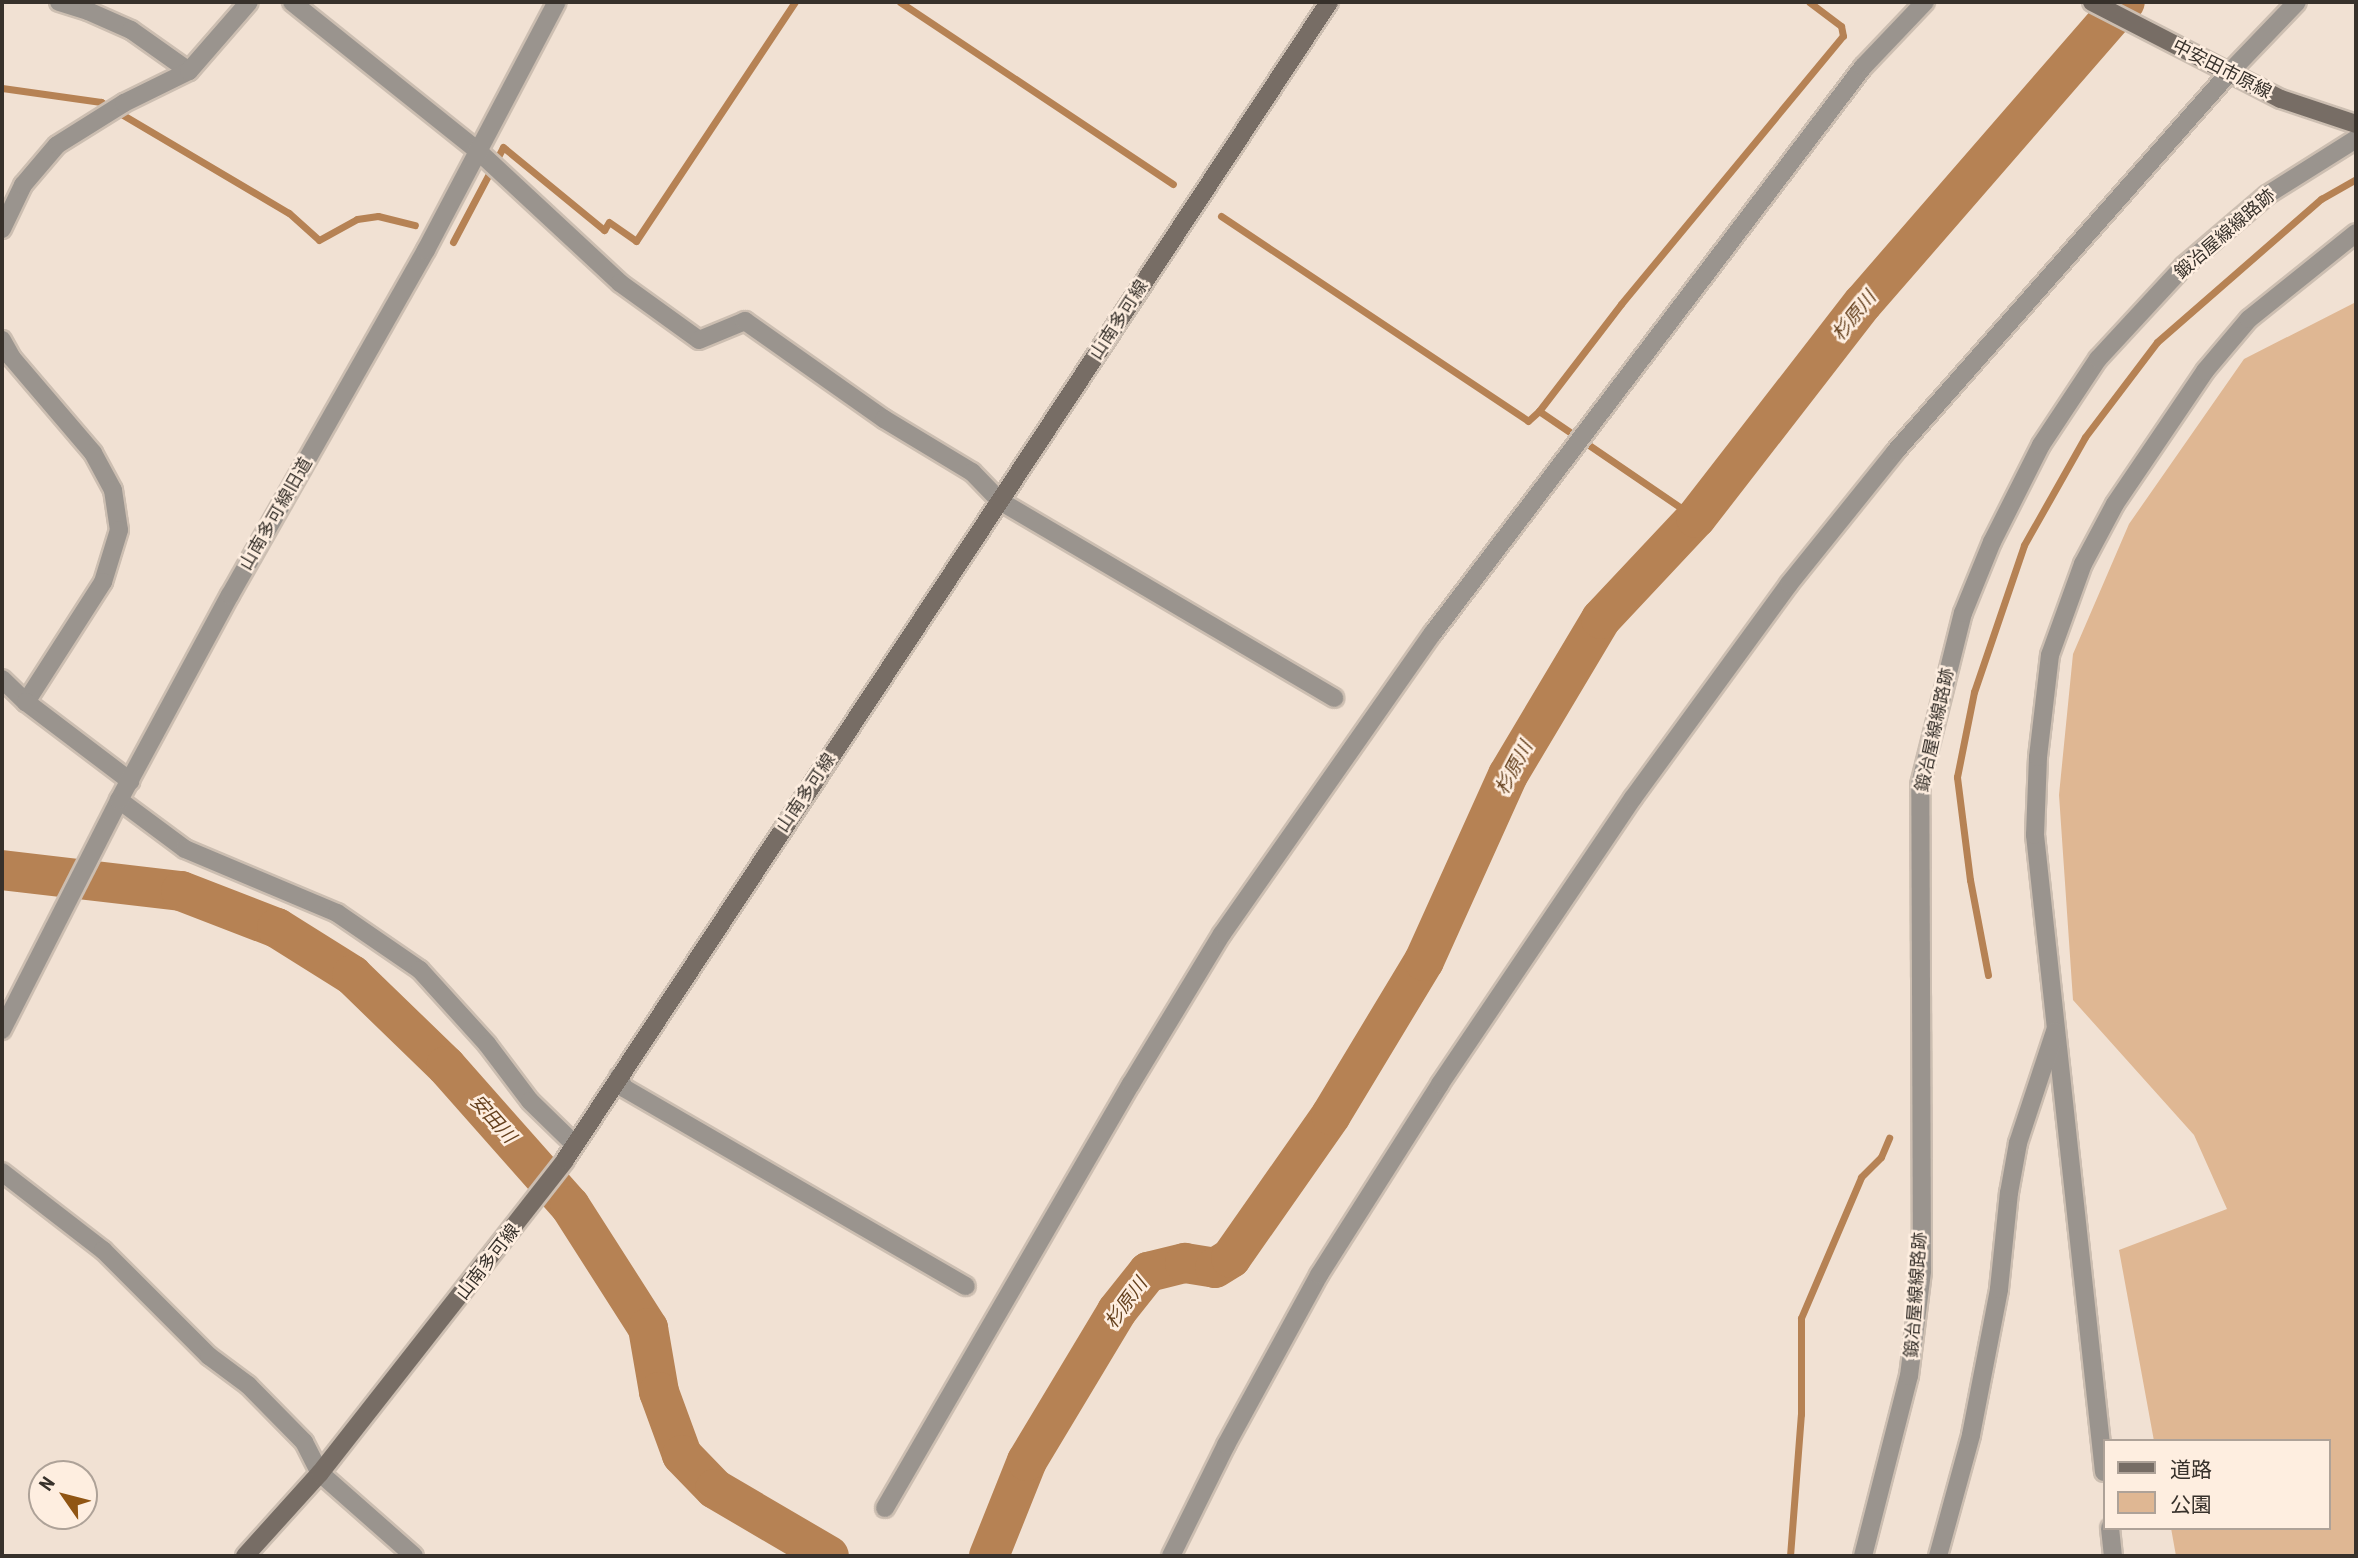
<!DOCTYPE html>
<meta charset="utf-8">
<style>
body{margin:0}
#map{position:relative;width:2358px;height:1558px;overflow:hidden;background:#f1e1d3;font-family:"Roboto Condensed","Noto Sans JP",sans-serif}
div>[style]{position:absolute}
.green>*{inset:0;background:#dfb793}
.stream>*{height:7px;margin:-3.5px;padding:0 3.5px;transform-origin:3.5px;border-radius:3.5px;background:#b68254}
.river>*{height:40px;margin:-20px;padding:0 20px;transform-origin:20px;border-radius:20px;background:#b68254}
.roads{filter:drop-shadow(2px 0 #ccbeb1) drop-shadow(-2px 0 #ccbeb1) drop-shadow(0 2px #ccbeb1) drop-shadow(0 -2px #ccbeb1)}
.minor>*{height:18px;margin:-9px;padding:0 9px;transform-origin:9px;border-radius:9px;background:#9a948e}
.tertiary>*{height:18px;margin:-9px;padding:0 9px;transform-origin:9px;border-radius:9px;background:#9a948e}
.secondary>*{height:18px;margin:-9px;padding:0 9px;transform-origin:9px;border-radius:9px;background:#776d65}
span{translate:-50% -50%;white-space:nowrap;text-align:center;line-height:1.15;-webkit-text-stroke:5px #feeee0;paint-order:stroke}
.street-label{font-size:18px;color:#37312b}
.water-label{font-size:19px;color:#65401d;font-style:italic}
.frame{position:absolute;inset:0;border:4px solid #37312b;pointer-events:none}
.legend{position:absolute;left:2103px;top:1439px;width:228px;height:91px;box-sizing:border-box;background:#feeee0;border:2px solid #aea298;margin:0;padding:9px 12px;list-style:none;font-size:21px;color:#37312b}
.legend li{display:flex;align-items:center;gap:14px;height:35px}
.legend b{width:35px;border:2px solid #aea298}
.north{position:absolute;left:28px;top:1460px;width:70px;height:70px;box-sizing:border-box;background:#feeee0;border:2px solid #aea298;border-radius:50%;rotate:305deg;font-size:19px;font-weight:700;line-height:28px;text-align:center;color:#37312b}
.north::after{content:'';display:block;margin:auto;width:24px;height:32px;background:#905513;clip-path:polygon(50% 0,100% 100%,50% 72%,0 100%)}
</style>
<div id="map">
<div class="green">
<div style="clip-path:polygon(2356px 302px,2356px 1556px,2176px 1556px,2171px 1528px,2328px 1528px,2328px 1441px,2154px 1441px,2119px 1250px,2227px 1209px,2194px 1135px,2073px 1000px,2059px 795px,2073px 654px,2129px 524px,2244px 359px)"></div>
</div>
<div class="stream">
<div style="left:900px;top:2px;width:328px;rotate:33.7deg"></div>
<div style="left:2px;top:88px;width:100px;rotate:8deg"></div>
<div style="left:101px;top:102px;width:218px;rotate:30.6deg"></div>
<div style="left:289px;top:213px;width:40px;rotate:42deg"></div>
<div style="left:319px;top:240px;width:43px;rotate:-28.9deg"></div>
<div style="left:357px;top:219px;width:21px;rotate:-8deg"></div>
<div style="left:378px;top:216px;width:38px;rotate:14deg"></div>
<div style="left:1221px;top:216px;width:369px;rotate:33.7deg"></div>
<div style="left:1528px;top:421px;width:15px;rotate:-42deg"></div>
<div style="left:1539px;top:411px;width:190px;rotate:34.3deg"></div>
<div style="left:453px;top:242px;width:107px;rotate:-62.2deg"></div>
<div style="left:503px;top:147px;width:131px;rotate:39.4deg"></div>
<div style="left:604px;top:230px;width:9px;rotate:-58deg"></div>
<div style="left:609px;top:222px;width:33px;rotate:35deg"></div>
<div style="left:636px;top:241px;width:287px;rotate:-56.4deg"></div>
<div style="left:1539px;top:411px;width:135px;rotate:-52.5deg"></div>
<div style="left:1621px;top:304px;width:348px;rotate:-50.4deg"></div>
<div style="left:1843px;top:36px;width:10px;rotate:-101deg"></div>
<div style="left:1841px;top:26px;width:40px;rotate:-143deg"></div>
<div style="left:1988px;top:975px;width:97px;rotate:-100.7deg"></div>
<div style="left:1970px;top:880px;width:104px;rotate:-97.2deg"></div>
<div style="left:1957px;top:777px;width:87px;rotate:-78.7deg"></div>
<div style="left:1974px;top:692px;width:155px;rotate:-71.2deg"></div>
<div style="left:2024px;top:545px;width:124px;rotate:-60.5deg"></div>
<div style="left:2085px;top:437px;width:119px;rotate:-52.8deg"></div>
<div style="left:2157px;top:342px;width:218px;rotate:-41.1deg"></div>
<div style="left:2321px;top:199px;width:40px;rotate:-29.7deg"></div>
<div style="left:1790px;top:1556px;width:142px;rotate:-85.6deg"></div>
<div style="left:1801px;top:1414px;width:96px;rotate:-90deg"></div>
<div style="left:1801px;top:1318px;width:153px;rotate:-66.9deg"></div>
<div style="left:1861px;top:1177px;width:28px;rotate:-45deg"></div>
<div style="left:1881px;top:1157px;width:21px;rotate:-67deg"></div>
</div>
<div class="river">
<div style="left:2px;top:870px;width:180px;rotate:6.7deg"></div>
<div style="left:181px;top:891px;width:103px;rotate:21.1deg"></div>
<div style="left:277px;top:928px;width:89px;rotate:32.1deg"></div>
<div style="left:352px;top:975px;width:131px;rotate:44.1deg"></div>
<div style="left:446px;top:1066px;width:187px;rotate:48.5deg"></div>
<div style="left:570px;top:1206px;width:145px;rotate:57.4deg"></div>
<div style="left:648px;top:1328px;width:65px;rotate:80.2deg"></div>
<div style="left:659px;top:1392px;width:67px;rotate:69.9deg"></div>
<div style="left:682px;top:1455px;width:47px;rotate:45.9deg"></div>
<div style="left:715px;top:1489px;width:132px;rotate:30.4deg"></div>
<div style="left:989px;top:1556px;width:102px;rotate:-68.2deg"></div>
<div style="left:1027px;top:1461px;width:175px;rotate:-59deg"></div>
<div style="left:1117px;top:1311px;width:50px;rotate:-51.5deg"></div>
<div style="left:1148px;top:1272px;width:38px;rotate:-14deg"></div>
<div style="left:1185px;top:1263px;width:30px;rotate:9deg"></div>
<div style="left:1215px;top:1268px;width:19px;rotate:-32deg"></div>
<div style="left:1231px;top:1258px;width:174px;rotate:-55deg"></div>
<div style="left:1331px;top:1115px;width:180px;rotate:-58.9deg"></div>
<div style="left:1424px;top:961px;width:204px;rotate:-65.7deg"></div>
<div style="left:1508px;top:775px;width:182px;rotate:-59.2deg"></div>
<div style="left:1601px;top:619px;width:139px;rotate:-46.8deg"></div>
<div style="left:1696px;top:518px;width:272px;rotate:-52.2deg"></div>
<div style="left:1863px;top:303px;width:399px;rotate:-49deg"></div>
</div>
<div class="roads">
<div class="minor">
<div style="left:59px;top:2px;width:30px;rotate:17deg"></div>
<div style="left:88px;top:11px;width:47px;rotate:23.8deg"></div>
<div style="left:131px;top:30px;width:71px;rotate:35.3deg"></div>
<div style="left:292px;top:2px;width:237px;rotate:38.7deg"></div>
<div style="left:477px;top:150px;width:195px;rotate:42.9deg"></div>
<div style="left:620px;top:283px;width:97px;rotate:35.8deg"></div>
<div style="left:699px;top:340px;width:50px;rotate:-22.4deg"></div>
<div style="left:745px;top:321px;width:170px;rotate:35.2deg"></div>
<div style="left:884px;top:419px;width:103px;rotate:31.1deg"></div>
<div style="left:972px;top:472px;width:40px;rotate:46deg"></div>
<div style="left:1000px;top:501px;width:388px;rotate:30.5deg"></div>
<div style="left:2px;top:229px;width:49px;rotate:-64.5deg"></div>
<div style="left:23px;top:185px;width:52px;rotate:-49.6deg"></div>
<div style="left:57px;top:145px;width:79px;rotate:-32.1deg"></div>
<div style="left:124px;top:103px;width:72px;rotate:-26.2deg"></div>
<div style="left:189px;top:71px;width:91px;rotate:-49deg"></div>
<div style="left:2px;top:340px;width:21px;rotate:61deg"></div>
<div style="left:12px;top:358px;width:125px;rotate:49.5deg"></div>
<div style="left:93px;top:453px;width:42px;rotate:61.6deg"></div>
<div style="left:113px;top:490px;width:40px;rotate:81.5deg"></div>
<div style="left:119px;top:530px;width:54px;rotate:107.1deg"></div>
<div style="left:103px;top:582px;width:143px;rotate:122.7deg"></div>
<div style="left:2px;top:679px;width:33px;rotate:44deg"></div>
<div style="left:26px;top:702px;width:131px;rotate:37.2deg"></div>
<div style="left:119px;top:800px;width:82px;rotate:36.6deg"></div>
<div style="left:185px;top:849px;width:165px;rotate:22.8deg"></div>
<div style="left:337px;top:913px;width:101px;rotate:34.5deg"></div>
<div style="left:420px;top:970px;width:100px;rotate:47.8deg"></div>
<div style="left:487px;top:1044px;width:71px;rotate:53deg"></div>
<div style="left:530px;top:1101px;width:62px;rotate:44.3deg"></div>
<div style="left:619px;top:1077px;width:12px;rotate:66deg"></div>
<div style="left:624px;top:1088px;width:395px;rotate:30.1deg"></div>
<div style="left:2px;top:1172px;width:128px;rotate:37.7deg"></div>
<div style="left:103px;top:1250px;width:150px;rotate:45deg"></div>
<div style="left:209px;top:1356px;width:49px;rotate:36.6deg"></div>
<div style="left:248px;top:1385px;width:80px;rotate:45.5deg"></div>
<div style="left:304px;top:1442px;width:35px;rotate:63deg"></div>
<div style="left:320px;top:1473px;width:125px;rotate:41.4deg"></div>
<div style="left:2104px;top:1472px;width:641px;rotate:-96.18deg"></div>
<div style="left:2035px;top:835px;width:78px;rotate:-87.8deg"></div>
<div style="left:2038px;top:757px;width:103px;rotate:-83.3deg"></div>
<div style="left:2050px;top:655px;width:97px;rotate:-70.1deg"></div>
<div style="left:2083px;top:564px;width:68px;rotate:-61.9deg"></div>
<div style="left:2115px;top:504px;width:161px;rotate:-55.9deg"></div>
<div style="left:2205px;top:371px;width:68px;rotate:-49.8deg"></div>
<div style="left:2249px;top:319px;width:137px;rotate:-38.8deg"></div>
<div style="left:885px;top:1508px;width:490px;rotate:-59.9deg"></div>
<div style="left:1131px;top:1084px;width:175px;rotate:-58.8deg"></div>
<div style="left:1222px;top:934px;width:368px;rotate:-55deg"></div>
<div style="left:1433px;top:633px;width:711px;rotate:-52.78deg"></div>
<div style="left:1863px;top:67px;width:90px;rotate:-46.4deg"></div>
<div style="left:2110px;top:1528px;width:28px;rotate:84deg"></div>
<div style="left:1171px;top:1556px;width:124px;rotate:-63.6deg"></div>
<div style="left:1226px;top:1445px;width:194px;rotate:-61.3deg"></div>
<div style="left:1319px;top:1275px;width:226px;rotate:-57.6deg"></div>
<div style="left:1440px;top:1084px;width:345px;rotate:-56deg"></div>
<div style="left:1633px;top:798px;width:265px;rotate:-53.9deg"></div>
<div style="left:1789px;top:584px;width:169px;rotate:-51.2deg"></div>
<div style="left:1895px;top:452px;width:505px;rotate:-48.61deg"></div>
<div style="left:2229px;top:73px;width:98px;rotate:-46.2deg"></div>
<div style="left:1938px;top:1556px;width:125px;rotate:-74.7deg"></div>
<div style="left:1971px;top:1435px;width:149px;rotate:-79.1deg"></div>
<div style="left:1999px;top:1289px;width:97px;rotate:-84.1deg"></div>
<div style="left:2009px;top:1193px;width:51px;rotate:-79.8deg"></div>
<div style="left:2018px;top:1143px;width:118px;rotate:-71.7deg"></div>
</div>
<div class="tertiary">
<div style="left:2px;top:1030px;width:258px;rotate:-63deg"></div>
<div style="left:119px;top:800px;width:233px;rotate:-61.6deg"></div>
<div style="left:230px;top:595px;width:397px;rotate:-60.4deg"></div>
<div style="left:426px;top:250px;width:280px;rotate:-62.2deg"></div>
<div style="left:1863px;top:1556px;width:186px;rotate:-75.7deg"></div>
<div style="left:1909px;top:1376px;width:106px;rotate:-82.9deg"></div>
<div style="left:1922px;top:1271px;width:486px;rotate:-90.2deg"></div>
<div style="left:1920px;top:785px;width:177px;rotate:-76deg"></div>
<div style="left:1963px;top:613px;width:77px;rotate:-67.8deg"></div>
<div style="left:1992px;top:542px;width:109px;rotate:-63.2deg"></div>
<div style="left:2041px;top:445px;width:103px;rotate:-56.5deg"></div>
<div style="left:2098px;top:359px;width:127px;rotate:-47.2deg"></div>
<div style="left:2184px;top:266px;width:109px;rotate:-40.5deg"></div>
<div style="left:2267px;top:195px;width:105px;rotate:-32.2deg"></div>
</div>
<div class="secondary">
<div style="left:2092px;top:2px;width:212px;rotate:27.2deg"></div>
<div style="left:2281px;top:99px;width:79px;rotate:18.4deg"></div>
<div style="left:245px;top:1556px;width:112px;rotate:-47.9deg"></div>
<div style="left:320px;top:1473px;width:397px;rotate:-51.9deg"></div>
<div style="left:565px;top:1160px;width:1387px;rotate:-56.58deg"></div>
</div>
</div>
<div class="street-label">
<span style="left:2222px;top:69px;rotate:27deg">中安田市原線</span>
<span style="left:2225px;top:234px;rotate:-41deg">鍛冶屋線線路跡</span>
<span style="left:1119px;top:320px;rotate:-57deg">山南多可線</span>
<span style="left:276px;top:514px;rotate:-60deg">山南多可線旧道</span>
<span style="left:1935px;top:730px;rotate:-78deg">鍛冶屋線線路跡</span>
<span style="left:806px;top:793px;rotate:-56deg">山南多可線</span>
<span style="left:488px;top:1262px;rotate:-52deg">山南多可線</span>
<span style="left:1916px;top:1295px;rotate:-86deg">鍛冶屋線線路跡</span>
</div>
<div class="water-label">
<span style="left:1854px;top:316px;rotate:-51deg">杉原川</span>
<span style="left:1514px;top:768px;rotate:-62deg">杉原川</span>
<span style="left:493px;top:1119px;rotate:48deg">安田川</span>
<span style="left:1126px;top:1303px;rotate:-54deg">杉原川</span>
</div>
<div class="frame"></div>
<ul class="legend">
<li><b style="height:9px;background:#776d65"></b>道路</li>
<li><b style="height:19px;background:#dfb793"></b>公園</li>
</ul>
<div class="north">N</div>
</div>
